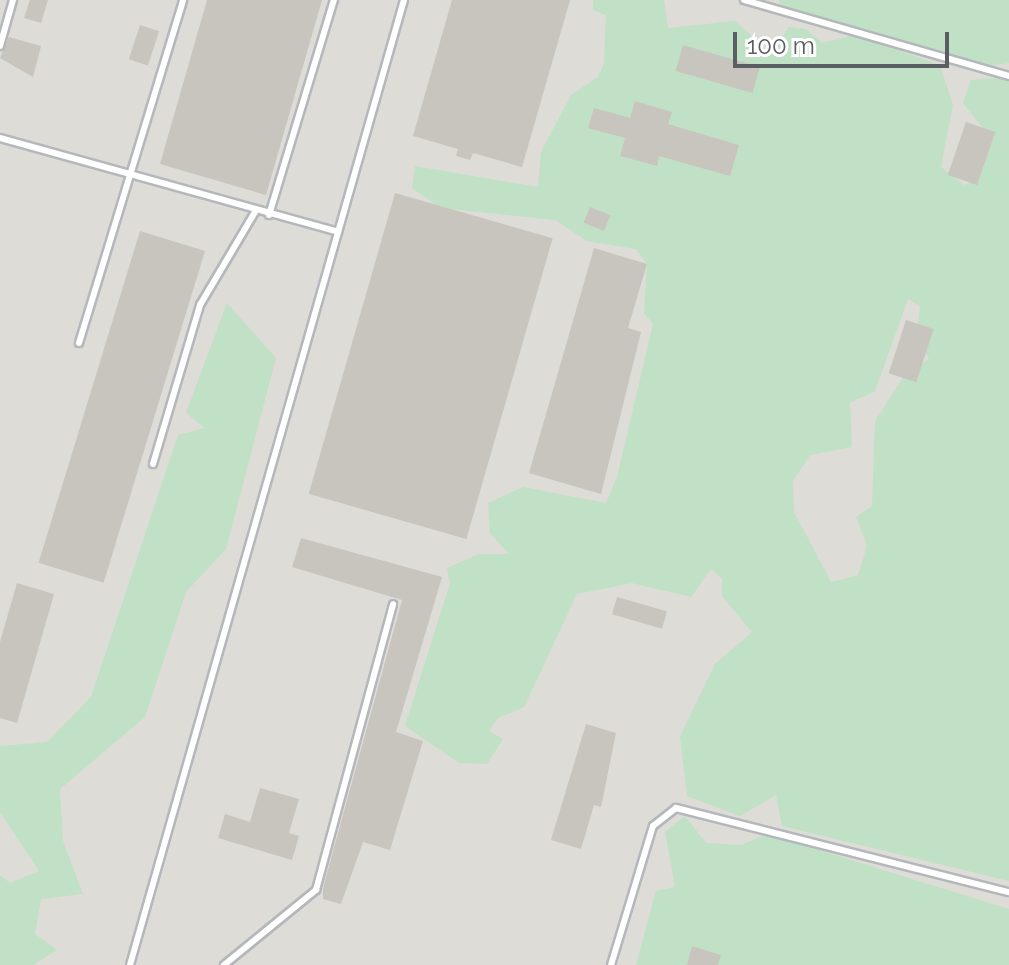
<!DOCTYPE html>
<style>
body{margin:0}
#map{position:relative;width:1009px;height:965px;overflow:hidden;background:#ecebe2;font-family:Raleway,sans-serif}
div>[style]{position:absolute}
.industrial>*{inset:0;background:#dddcd6;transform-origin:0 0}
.green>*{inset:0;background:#c0e1c5}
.building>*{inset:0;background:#c7c5be;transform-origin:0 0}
.roads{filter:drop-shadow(2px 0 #b4b7bb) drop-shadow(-2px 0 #b4b7bb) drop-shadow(0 2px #b4b7bb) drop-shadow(0 -2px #b4b7bb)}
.service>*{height:6px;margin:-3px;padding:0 3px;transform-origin:3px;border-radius:3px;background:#fff}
span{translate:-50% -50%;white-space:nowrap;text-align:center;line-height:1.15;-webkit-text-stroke:6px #fff;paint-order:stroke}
.scale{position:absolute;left:733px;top:32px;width:216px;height:36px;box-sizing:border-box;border:4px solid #5a5d61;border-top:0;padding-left:10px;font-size:24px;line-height:28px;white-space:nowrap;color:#5a5d61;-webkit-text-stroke:6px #fff;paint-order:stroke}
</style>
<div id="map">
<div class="industrial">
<div style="left:0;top:0;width:1009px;height:965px"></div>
</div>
<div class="green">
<div style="clip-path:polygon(evenodd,593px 0,664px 0,668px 28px,735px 21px,771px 53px,789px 27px,806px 29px,822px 43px,855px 35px,940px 65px,953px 105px,941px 167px,964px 185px,978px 180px,990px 137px,963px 103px,971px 80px,1009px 77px,1009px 881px,782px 826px,776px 795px,740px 816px,687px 796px,680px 736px,715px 664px,752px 632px,722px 596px,722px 579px,711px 569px,691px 597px,632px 583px,577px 594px,524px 707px,498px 718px,489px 731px,503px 739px,487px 764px,459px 763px,405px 726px,450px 583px,447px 568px,479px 554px,509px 554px,490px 533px,488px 503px,523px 487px,606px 503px,617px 477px,653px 324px,644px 313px,647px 264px,636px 249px,587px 241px,555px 220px,441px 208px,412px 188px,415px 166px,538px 187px,541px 152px,571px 95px,598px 77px,604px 63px,606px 15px,593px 10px,593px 0,908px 299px,920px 306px,917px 334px,929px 359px,906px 373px,875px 421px,872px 506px,856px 517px,867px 546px,858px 575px,831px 582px,794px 512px,793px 481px,810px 455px,852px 447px,850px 403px,875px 391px,908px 299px)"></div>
<div style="clip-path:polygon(779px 0,1009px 0,1009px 63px,977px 68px,780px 7px)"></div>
<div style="clip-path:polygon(227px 303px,276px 358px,226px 549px,186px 592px,145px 717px,60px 789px,63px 841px,83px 894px,41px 899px,35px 934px,57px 950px,33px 965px,0 965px,0 875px,10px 883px,39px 871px,0 812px,0 746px,47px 742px,91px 697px,178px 435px,205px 428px,186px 413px)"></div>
<div style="clip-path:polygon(685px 816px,706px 843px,741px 845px,767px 834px,1009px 909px,1009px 965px,636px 965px,656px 891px,675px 887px,665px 832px)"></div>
</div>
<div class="building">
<div style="clip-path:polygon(30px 0,48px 0,41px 23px,24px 18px)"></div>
<div style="clip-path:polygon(207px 0,322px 0,266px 195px,160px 164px)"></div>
<div style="clip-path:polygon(452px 0,570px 0,522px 167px,473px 153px,470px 160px,456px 156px,458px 149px,413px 136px)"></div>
<div style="left:140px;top:25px;width:20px;height:36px;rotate:18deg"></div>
<div style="clip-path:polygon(9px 37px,41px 46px,33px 77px,0 58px)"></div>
<div style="left:683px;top:45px;width:80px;height:27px;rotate:16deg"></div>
<div style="clip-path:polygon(635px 101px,672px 112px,668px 124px,739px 145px,730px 176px,659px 156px,657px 166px,620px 156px,625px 138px,588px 128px,594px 108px,630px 118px)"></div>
<div style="left:966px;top:122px;width:31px;height:56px;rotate:19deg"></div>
<div style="left:395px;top:193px;width:164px;height:313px;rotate:16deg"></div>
<div style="left:590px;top:207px;width:22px;height:17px;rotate:22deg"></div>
<div style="left:140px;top:231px;width:68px;height:347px;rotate:17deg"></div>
<div style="clip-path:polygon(594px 248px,647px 264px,628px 328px,641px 332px,601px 494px,529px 473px)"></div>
<div style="left:906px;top:320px;width:29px;height:56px;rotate:18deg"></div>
<div style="clip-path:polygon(301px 538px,442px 577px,396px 732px,423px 741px,390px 850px,363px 842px,341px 904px,323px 899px,323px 888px,402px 600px,292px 567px)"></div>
<div style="clip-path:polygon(17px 583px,54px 594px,17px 723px,0 718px,0 642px)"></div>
<div style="left:617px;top:597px;width:52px;height:18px;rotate:16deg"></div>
<div style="clip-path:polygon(586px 724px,616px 733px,601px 807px,594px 805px,581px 849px,551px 840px)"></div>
<div style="clip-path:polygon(260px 788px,299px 799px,289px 833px,299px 836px,292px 860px,218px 838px,225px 814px,250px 822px)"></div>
<div style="clip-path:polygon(692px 946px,721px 955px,718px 965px,687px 965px)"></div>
</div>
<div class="roads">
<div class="service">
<div style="left:744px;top:0;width:276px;rotate:16deg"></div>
<div style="left:0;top:46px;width:48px;rotate:-74.2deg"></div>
<div style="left:0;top:138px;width:351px;rotate:15.5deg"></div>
<div style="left:269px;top:215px;width:225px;rotate:-73.2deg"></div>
<div style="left:79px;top:343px;width:358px;rotate:-73.1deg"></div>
<div style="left:153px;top:464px;width:166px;rotate:-73.5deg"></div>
<div style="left:200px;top:305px;width:108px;rotate:-59.4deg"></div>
<div style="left:130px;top:965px;width:1003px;rotate:-74.15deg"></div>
<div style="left:224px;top:965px;width:119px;rotate:-39.2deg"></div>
<div style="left:316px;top:890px;width:296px;rotate:-74.9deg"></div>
<div style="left:611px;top:965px;width:145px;rotate:-73.2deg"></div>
<div style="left:653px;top:826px;width:29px;rotate:-38deg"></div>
<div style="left:676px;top:808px;width:343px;rotate:14.2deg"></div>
</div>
</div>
<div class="scale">100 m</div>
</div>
